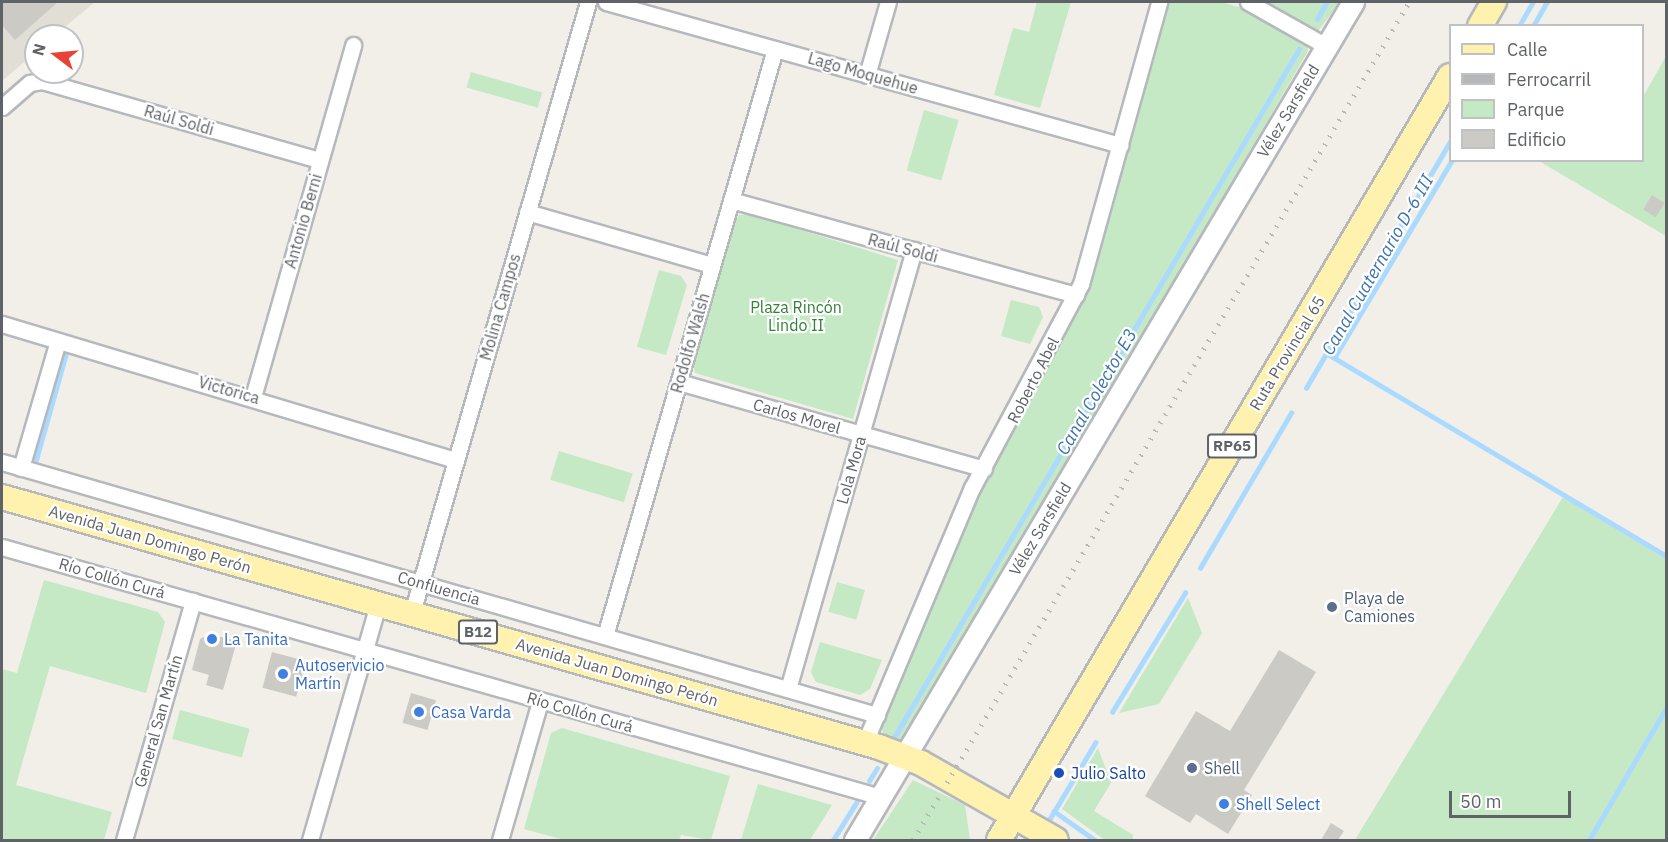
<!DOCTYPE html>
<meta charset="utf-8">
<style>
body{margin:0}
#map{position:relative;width:1668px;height:842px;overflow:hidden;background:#f1efe8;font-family:"IBM Plex Sans",sans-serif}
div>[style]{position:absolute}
.education>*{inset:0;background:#e1ded6}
.green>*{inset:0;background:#c5e8c5;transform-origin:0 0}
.stream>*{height:4.5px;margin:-2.25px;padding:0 2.25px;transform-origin:2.25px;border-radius:2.25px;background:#aadaff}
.building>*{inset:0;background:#cccac5;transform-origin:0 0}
.roads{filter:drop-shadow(2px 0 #b5b8bc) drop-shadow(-2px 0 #b5b8bc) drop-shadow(0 2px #b5b8bc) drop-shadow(0 -2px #b5b8bc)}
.street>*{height:15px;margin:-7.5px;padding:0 7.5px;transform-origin:7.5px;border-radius:7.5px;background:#fff}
.secondary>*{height:21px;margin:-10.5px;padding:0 10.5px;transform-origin:10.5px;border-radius:10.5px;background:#fff}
.primary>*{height:24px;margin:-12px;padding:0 12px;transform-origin:12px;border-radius:12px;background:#fff2af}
.rail>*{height:4.5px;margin-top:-2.25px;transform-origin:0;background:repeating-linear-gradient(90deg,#b6b7b8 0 1.5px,transparent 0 9.5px)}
.dots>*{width:16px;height:16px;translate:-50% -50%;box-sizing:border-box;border:3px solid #fff;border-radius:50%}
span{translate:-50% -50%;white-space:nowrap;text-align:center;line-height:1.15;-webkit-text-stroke:4.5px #fff;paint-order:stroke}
.shield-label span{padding:2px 4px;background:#fff;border:2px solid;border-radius:4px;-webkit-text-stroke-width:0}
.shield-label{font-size:15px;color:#5f6368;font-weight:700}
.street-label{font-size:16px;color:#5f6368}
.park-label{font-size:16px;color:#348238}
.service-label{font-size:16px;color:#4e5e75}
.left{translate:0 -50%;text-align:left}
.shop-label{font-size:16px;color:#366cbe}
.transit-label{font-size:16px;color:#164399}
.water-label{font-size:18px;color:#4174aa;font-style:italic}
.frame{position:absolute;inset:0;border:3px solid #5f6368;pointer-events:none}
.legend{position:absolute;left:1449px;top:24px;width:195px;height:138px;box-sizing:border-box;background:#fff;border:2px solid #bfc1c3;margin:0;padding:8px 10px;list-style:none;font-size:18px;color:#5f6368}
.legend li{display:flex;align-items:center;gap:12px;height:30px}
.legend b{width:30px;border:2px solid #bfc1c3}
.north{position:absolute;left:24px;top:24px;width:60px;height:60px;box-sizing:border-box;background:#fff;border:2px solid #bfc1c3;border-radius:50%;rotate:286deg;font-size:16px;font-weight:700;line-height:24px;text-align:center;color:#5f6368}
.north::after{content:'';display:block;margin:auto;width:21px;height:27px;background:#ea4335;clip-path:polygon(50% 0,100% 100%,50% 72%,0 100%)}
.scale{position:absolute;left:1449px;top:791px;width:122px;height:27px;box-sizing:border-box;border:3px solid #5f6368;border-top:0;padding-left:8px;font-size:18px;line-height:21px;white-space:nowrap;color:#5f6368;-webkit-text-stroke:4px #fff;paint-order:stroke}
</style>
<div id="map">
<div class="education">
<div style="clip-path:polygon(2px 2px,95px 2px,54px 36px,36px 36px,36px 52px,2px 81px)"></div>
</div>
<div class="green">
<div style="clip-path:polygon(1037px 2px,1071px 2px,1040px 108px,994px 95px,1013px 28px,1029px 32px)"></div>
<div style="clip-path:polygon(1168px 2px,1221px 2px,1242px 8px,1306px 43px,1308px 51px,909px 737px,900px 742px,884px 737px,881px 725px,981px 489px,1090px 286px)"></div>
<div style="clip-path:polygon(1265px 2px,1340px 2px,1318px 31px)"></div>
<div style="clip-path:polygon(1666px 56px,1666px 236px,1539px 161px,1642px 160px,1643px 97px)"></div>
<div style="left:471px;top:72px;width:74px;height:16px;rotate:16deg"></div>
<div style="left:924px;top:110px;width:36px;height:63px;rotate:16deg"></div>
<div style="clip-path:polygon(749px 214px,898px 260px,853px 419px,695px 373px,693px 361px,734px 224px,739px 215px)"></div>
<div style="clip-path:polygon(659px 270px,681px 276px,687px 285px,666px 355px,637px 347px)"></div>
<div style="clip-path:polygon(1011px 300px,1039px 307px,1043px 317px,1030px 344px,1001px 336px)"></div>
<div style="left:559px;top:451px;width:77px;height:30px;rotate:17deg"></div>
<div style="clip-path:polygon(1563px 497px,1666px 559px,1666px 840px,1355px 840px)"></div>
<div style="clip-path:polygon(44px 580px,158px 612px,165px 622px,146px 693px,50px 666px,33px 725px,16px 785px,112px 812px,104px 840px,2px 840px,2px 669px,17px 673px)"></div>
<div style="left:837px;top:582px;width:29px;height:31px;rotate:16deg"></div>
<div style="clip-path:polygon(1188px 598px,1202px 633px,1159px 704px,1119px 713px)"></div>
<div style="clip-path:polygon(820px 642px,882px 660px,870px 689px,860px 695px,816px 682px,811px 672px)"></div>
<div style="left:180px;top:710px;width:72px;height:30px;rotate:15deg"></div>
<div style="clip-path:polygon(562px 728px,730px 776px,711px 840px,681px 835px,679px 840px,564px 840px,524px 829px,551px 733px)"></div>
<div style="clip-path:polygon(1098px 748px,1111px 783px,1094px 811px,1133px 835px,1133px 840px,1105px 840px,1062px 809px)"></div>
<div style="clip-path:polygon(913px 780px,965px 805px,970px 840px,873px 840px)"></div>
<div style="clip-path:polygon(758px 784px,832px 805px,810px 840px,741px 840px)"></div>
</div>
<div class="stream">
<div style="left:1317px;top:19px;width:20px;rotate:-60deg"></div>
<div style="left:1519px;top:26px;width:28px;rotate:-60deg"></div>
<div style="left:1533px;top:26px;width:28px;rotate:-60deg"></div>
<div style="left:1326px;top:353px;width:396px;rotate:30.8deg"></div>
<div style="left:1334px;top:358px;width:230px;rotate:-59.2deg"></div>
<div style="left:1306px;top:388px;width:285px;rotate:-59.7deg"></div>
<div style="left:36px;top:460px;width:118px;rotate:-74.3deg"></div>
<div style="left:1200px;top:568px;width:180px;rotate:-59.6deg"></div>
<div style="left:1112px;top:712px;width:140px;rotate:-58.5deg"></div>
<div style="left:895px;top:736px;width:797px;rotate:-59.54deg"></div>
<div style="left:869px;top:781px;width:15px;rotate:-58deg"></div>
<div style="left:1054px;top:811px;width:50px;rotate:35.3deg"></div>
<div style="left:1046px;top:825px;width:96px;rotate:-59.1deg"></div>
<div style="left:833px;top:840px;width:44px;rotate:-58.1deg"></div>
<div style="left:1589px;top:840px;width:153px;rotate:-59.7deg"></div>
</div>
<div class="building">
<div style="clip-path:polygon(2px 2px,58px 2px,15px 40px,2px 25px)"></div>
<div style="left:1652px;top:195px;width:15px;height:17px;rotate:32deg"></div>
<div style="clip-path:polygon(209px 634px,237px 641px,223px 690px,206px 685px,209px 675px,192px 670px,200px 639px)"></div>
<div style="clip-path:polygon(1279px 650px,1316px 672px,1244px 790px,1252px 795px,1228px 834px,1196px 814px,1190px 823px,1145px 796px,1196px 711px,1230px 731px)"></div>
<div style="left:272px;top:652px;width:35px;height:37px;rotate:15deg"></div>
<div style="left:411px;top:693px;width:26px;height:31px;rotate:16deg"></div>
<div style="clip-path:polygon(1331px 823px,1344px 831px,1338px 840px,1321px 840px)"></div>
</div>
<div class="roads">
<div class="street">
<div style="left:606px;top:2px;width:534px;rotate:15.55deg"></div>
<div style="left:1248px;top:2px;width:90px;rotate:29.4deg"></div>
<div style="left:867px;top:75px;width:76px;rotate:-74deg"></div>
<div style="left:2px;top:107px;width:37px;rotate:-41deg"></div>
<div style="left:30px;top:83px;width:12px;rotate:-9deg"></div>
<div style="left:42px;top:81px;width:289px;rotate:15.9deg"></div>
<div style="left:731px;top:200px;width:358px;rotate:15.4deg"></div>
<div style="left:527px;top:212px;width:192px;rotate:16deg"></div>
<div style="left:2px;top:324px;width:474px;rotate:16.7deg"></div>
<div style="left:679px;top:382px;width:317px;rotate:15.9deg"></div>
<div style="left:253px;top:397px;width:366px;rotate:-74.1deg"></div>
<div style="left:2px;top:462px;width:911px;rotate:16.13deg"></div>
<div style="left:21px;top:468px;width:132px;rotate:-73.8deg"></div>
<div style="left:2px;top:547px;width:914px;rotate:15.88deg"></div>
<div style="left:412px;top:613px;width:636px;rotate:-73.93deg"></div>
<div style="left:605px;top:636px;width:611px;rotate:-73.85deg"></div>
<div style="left:788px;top:689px;width:457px;rotate:-74deg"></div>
<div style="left:865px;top:742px;width:276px;rotate:-67.2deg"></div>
<div style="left:972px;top:488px;width:231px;rotate:-61.9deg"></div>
<div style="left:1081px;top:284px;width:293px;rotate:-74.5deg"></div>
<div style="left:124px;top:840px;width:249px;rotate:-73.9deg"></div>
<div style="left:310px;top:840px;width:246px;rotate:-73.9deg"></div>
<div style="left:500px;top:840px;width:145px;rotate:-73.9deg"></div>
</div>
<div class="secondary">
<div style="left:855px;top:840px;width:975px;rotate:-59.28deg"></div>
</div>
<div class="primary">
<div style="left:1480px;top:26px;width:28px;rotate:-60deg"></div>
<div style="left:2px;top:497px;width:912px;rotate:15.91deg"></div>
<div style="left:879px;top:747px;width:45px;rotate:20.9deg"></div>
<div style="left:921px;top:763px;width:155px;rotate:29.7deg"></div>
<div style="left:999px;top:840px;width:887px;rotate:-59.45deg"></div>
</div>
</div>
<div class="rail">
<div style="left:913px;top:840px;width:974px;rotate:-59.38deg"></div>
</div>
<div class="dots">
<div style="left:1332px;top:607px;background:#5c6f8a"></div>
<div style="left:212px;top:639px;background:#3f7fe0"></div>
<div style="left:283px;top:674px;background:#3f7fe0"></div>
<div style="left:419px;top:712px;background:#3f7fe0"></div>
<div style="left:1192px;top:768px;background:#5c6f8a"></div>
<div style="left:1059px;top:773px;background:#1a4fb4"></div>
<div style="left:1224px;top:804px;background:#3f7fe0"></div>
</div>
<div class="shield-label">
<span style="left:1232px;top:446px">RP65</span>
<span style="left:478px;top:632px">B12</span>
</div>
<div class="street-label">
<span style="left:863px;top:73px;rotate:16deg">Lago Moquehue</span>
<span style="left:1288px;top:111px;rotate:-59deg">Vélez Sarsfield</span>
<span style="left:179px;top:120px;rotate:16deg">Raúl Soldi</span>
<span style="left:303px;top:221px;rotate:-74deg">Antonio Berni</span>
<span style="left:903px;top:248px;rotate:15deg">Raúl Soldi</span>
<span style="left:500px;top:307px;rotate:-74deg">Molina Campos</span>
<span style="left:690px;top:343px;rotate:-74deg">Rodolfo Walsh</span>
<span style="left:1287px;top:353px;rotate:-59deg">Ruta Provincial 65</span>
<span style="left:1033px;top:380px;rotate:-63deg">Roberto Abel</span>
<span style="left:229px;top:390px;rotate:16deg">Victorica</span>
<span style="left:797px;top:416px;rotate:16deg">Carlos Morel</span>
<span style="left:851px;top:470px;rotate:-74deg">Lola Mora</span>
<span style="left:1040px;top:529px;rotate:-59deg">Vélez Sarsfield</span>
<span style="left:150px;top:539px;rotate:16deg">Avenida Juan Domingo Perón</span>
<span style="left:112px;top:578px;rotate:16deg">Río Collón Curá</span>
<span style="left:439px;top:588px;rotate:16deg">Confluencia</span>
<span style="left:617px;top:672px;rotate:16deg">Avenida Juan Domingo Perón</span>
<span style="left:580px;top:712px;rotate:16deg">Río Collón Curá</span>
<span style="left:158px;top:721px;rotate:-74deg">General San Martín</span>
</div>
<div class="park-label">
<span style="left:796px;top:316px">Plaza Rincón<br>Lindo II</span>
</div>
<div class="service-label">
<span class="left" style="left:1344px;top:607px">Playa de<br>Camiones</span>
<span class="left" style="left:1204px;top:768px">Shell</span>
</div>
<div class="shop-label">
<span class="left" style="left:224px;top:639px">La Tanita</span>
<span class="left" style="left:295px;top:674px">Autoservicio<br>Martín</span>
<span class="left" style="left:431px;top:712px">Casa Varda</span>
<span class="left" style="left:1236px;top:804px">Shell Select</span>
</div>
<div class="transit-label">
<span class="left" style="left:1071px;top:773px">Julio Salto</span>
</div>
<div class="water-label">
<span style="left:1378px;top:265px;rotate:-60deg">Canal Cuaternario D-6 III</span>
<span style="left:1097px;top:392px;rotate:-60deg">Canal Colector E3</span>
</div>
<div class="frame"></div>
<ul class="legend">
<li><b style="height:8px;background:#fff2af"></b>Calle</li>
<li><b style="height:8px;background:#b6b7b8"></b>Ferrocarril</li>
<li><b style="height:16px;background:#c5e8c5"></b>Parque</li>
<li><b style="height:16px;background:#cccac5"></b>Edificio</li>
</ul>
<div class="north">N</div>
<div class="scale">50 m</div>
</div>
